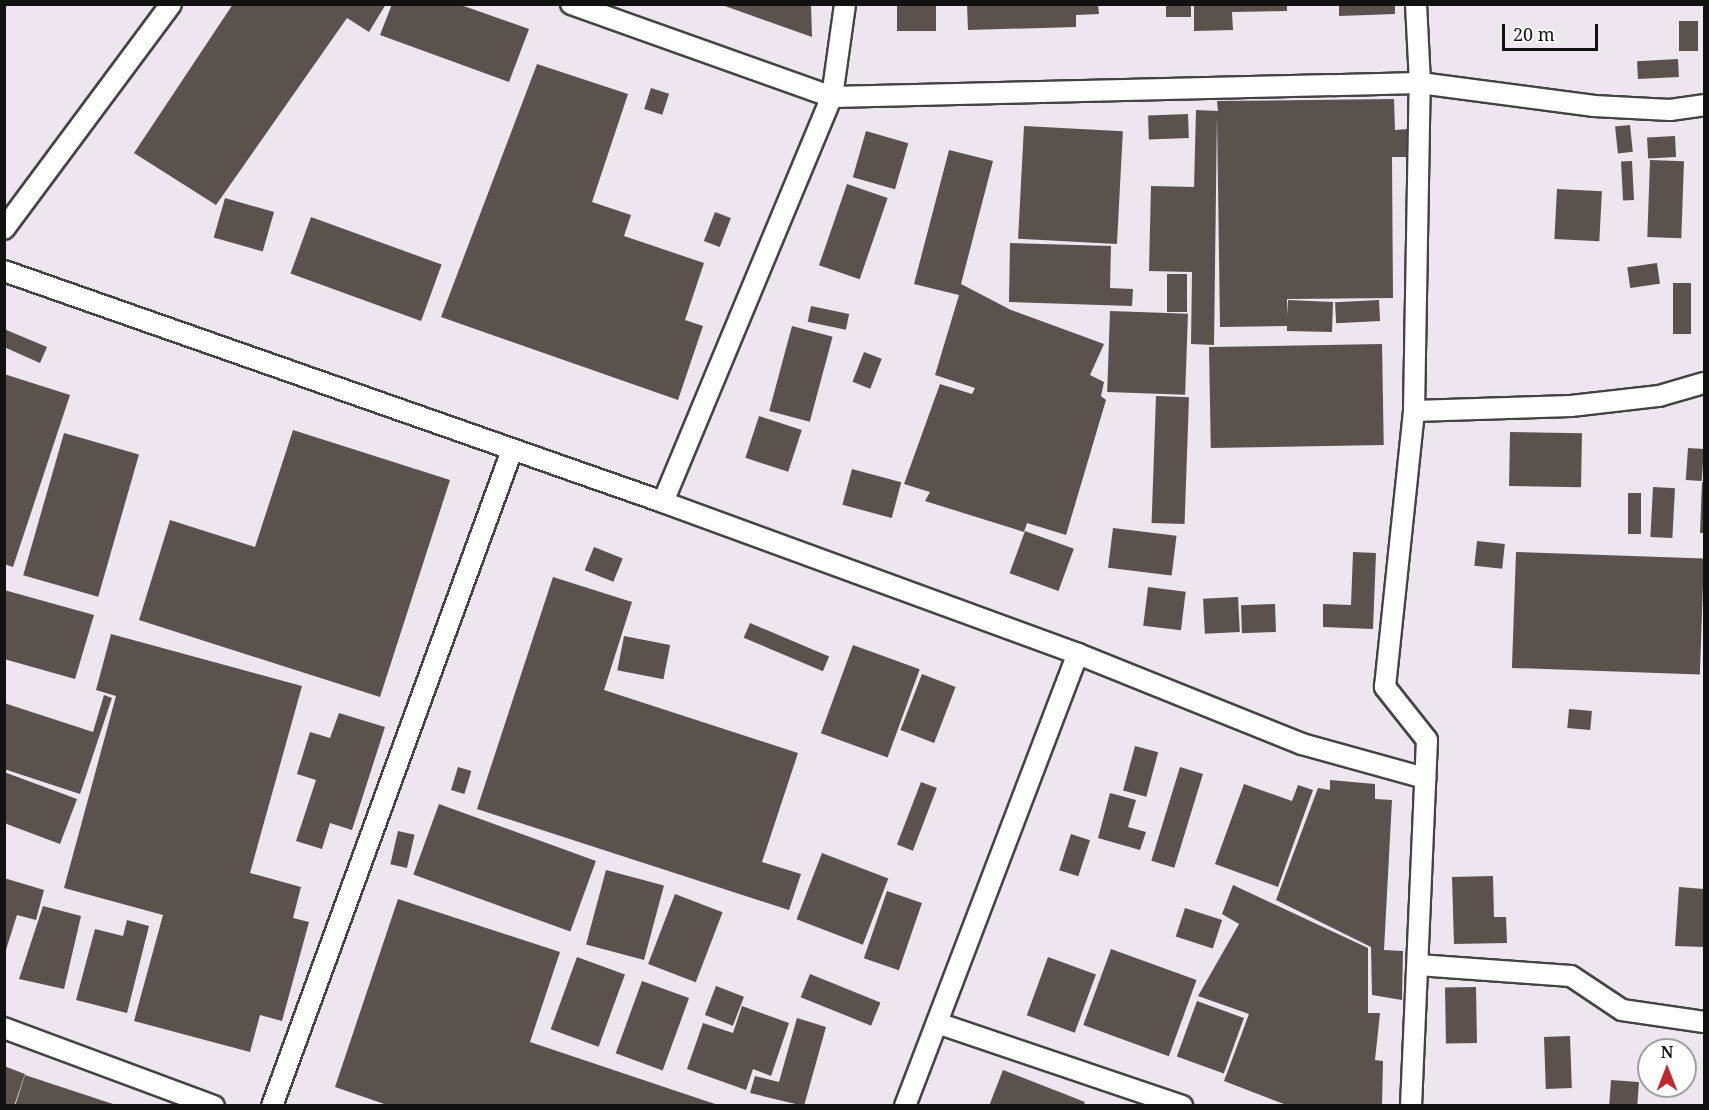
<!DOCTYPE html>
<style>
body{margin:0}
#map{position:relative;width:1709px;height:1110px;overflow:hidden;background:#fffdf5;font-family:"Noto Serif",serif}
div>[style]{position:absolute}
.industrial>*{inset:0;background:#eee6ef}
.building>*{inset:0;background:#5a524d;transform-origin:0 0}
.roads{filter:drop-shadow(2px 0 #444) drop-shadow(-2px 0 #444) drop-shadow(0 2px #444) drop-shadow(0 -2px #444)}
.service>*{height:20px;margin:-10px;padding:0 10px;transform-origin:10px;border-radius:10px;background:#fff}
span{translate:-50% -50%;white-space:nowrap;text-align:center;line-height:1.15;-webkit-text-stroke:6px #fff;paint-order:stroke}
.frame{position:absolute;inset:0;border:6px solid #111;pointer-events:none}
.north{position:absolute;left:1637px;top:1038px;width:60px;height:60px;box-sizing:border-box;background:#fff;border:2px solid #a0a0a0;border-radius:50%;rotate:0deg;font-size:16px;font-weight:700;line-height:24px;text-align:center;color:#111}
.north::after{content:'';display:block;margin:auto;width:21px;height:27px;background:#c4262e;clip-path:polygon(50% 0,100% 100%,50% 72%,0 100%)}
.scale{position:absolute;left:1502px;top:24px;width:96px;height:27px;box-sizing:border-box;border:3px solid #111;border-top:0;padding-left:8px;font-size:18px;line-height:21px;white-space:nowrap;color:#111;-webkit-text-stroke:4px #fff;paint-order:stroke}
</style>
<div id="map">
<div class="industrial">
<div style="clip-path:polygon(evenodd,5px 5px,1704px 5px,1704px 1105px,5px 1106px,5px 5px,1649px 1050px,1685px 1050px,1685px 1086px,1649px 1086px,1649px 1050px)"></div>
</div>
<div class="building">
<div style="clip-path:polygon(233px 4px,386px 4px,369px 32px,347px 18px,216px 205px,134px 153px)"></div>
<div style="clip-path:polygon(392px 4px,458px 4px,529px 29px,509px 82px,380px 35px)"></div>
<div style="clip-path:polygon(722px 4px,811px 4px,812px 37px,722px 5px)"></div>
<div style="left:897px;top:4px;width:39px;height:27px"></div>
<div style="clip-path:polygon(967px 4px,1098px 4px,1099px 14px,1076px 15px,1076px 27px,968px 30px)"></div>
<div style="left:1166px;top:4px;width:25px;height:13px"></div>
<div style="clip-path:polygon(1194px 4px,1287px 4px,1287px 11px,1232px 12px,1233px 30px,1194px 31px)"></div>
<div style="clip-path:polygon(1339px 4px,1395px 4px,1395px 14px,1339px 16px)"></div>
<div style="left:1679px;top:21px;width:19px;height:30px"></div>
<div style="left:1678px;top:59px;width:18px;height:41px;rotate:87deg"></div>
<div style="clip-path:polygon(537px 64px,628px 94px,592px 202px,631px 215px,624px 236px,704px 263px,685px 320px,703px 326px,678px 400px,441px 317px)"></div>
<div style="left:651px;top:88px;width:19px;height:22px;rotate:18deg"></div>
<div style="clip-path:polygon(1394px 99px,1395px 130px,1408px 129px,1408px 157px,1392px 157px,1393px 298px,1287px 299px,1287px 316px,1288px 300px,1333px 302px,1332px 332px,1287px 331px,1287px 326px,1220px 327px,1217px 115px,1214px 345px,1191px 344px,1192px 272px,1149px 271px,1151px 186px,1194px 187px,1196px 110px,1218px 111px,1217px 101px)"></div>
<div style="left:1188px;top:114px;width:24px;height:40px;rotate:88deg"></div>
<div style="left:1630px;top:125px;width:27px;height:15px;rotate:84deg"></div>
<div style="left:1024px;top:126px;width:99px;height:113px;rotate:3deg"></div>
<div style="left:866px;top:131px;width:44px;height:48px;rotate:16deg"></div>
<div style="left:1675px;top:136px;width:21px;height:28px;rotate:87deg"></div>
<div style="clip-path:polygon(949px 150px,993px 161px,961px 284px,1011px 310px,1104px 344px,1090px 375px,1104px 382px,1101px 396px,1106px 400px,1066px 535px,1027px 523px,1024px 532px,925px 501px,930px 492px,904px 484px,940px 384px,972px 394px,975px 388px,935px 375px,959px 295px,914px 284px)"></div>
<div style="left:1650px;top:160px;width:34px;height:77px;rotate:2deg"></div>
<div style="left:1632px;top:161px;width:39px;height:11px;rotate:87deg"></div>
<div style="left:847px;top:184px;width:43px;height:86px;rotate:19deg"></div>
<div style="left:1557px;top:189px;width:45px;height:50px;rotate:3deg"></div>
<div style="left:225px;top:198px;width:51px;height:41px;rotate:16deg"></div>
<div style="left:715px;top:212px;width:17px;height:31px;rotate:21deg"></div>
<div style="left:311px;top:217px;width:139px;height:60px;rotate:20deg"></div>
<div style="clip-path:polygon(1010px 243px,1111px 246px,1110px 288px,1133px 289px,1132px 306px,1009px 302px)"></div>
<div style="left:1657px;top:263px;width:21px;height:30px;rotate:82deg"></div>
<div style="left:1167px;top:274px;width:20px;height:38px"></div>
<div style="left:1673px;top:283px;width:18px;height:51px"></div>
<div style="left:1379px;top:300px;width:21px;height:44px;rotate:87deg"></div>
<div style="left:811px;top:306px;width:39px;height:16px;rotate:12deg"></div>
<div style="left:1110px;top:311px;width:78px;height:81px;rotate:2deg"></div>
<div style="left:792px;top:326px;width:42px;height:88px;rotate:15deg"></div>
<div style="clip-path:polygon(4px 329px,47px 347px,40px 363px,4px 347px)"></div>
<div style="left:1382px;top:344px;width:101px;height:173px;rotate:89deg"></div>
<div style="left:864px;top:352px;width:19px;height:32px;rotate:21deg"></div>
<div style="clip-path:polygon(4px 374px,70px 395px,13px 567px,4px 564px)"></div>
<div style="left:1156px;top:396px;width:33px;height:127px;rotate:2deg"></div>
<div style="left:759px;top:416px;width:45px;height:44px;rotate:18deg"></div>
<div style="clip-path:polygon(293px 430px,450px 480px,380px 697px,139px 620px,170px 520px,255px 547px)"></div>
<div style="left:1510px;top:432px;width:72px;height:54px;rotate:1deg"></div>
<div style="left:64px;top:433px;width:78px;height:148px;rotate:16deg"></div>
<div style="left:1688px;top:448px;width:16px;height:32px;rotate:4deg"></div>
<div style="left:852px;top:469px;width:51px;height:37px;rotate:15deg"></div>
<div style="clip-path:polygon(1702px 482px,1704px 483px,1704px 533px,1700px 533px)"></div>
<div style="left:1653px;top:487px;width:22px;height:50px;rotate:3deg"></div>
<div style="left:1628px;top:493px;width:13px;height:41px"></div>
<div style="left:1113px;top:528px;width:64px;height:40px;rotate:7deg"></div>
<div style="left:1025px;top:531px;width:52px;height:45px;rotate:20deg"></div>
<div style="left:1477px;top:541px;width:28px;height:25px;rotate:6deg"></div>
<div style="left:594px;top:547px;width:31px;height:25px;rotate:22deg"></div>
<div style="clip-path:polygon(1353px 552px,1376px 553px,1373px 629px,1323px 627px,1323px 604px,1351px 605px)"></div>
<div style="left:1516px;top:552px;width:188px;height:116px;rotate:2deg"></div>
<div style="clip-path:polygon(553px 577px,632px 602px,604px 690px,798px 753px,762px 862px,801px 874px,789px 910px,477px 809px)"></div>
<div style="left:1148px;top:587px;width:38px;height:39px;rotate:7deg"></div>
<div style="clip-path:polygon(4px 590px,94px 615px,75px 679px,4px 659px)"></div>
<div style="left:1238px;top:597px;width:35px;height:35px;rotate:87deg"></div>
<div style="left:1275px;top:604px;width:28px;height:34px;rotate:88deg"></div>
<div style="left:750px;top:623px;width:86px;height:16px;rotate:23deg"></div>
<div style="clip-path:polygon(111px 634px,302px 686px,250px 873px,301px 887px,293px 918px,309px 922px,282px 1021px,260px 1015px,250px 1052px,134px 1021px,163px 915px,64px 888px,116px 696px,96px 690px)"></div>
<div style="left:624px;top:636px;width:47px;height:35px;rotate:11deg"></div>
<div style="left:853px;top:645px;width:71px;height:94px;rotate:20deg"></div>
<div style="left:922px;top:674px;width:36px;height:60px;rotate:21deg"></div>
<div style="clip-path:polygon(104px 695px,112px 698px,80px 794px,4px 769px,4px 703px,93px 732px)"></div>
<div style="left:1569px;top:709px;width:23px;height:19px;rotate:5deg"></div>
<div style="clip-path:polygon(339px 713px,385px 727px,352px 830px,330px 823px,322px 849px,296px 841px,316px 780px,297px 774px,310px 732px,330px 738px)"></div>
<div style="left:1135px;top:746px;width:24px;height:46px;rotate:15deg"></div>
<div style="left:458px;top:767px;width:14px;height:24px;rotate:17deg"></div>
<div style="left:1180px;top:767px;width:24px;height:98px;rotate:17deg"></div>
<div style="clip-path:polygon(4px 772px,77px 799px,60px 844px,4px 823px)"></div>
<div style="clip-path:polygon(1330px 780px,1375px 784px,1375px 799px,1392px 800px,1384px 950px,1403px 951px,1402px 1000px,1372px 995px,1371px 947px,1276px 900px,1318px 788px,1330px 790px)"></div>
<div style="left:921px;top:782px;width:17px;height:67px;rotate:21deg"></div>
<div style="clip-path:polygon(1244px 784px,1292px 801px,1298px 785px,1313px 790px,1278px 887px,1215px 864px)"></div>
<div style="clip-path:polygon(1110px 793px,1136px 800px,1128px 827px,1146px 832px,1140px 850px,1098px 838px)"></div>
<div style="left:439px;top:804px;width:167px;height:75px;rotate:20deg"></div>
<div style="left:398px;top:831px;width:17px;height:34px;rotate:13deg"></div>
<div style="left:1071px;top:834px;width:20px;height:38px;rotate:18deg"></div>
<div style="left:822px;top:853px;width:71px;height:71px;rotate:21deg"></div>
<div style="left:606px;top:870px;width:60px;height:77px;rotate:15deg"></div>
<div style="clip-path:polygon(1493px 876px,1494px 917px,1506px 917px,1507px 943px,1454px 944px,1452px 877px)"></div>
<div style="clip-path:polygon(4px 878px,44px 890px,36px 920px,17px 915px,5px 953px)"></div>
<div style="clip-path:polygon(1233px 885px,1368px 948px,1368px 1013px,1380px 1013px,1375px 1060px,1383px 1061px,1382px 1106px,1289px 1106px,1224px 1081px,1249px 1014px,1198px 996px,1239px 924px,1222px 914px)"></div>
<div style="clip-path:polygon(1679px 887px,1704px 889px,1704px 947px,1675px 946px)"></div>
<div style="left:887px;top:891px;width:37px;height:71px;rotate:19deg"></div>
<div style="left:675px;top:894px;width:51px;height:75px;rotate:21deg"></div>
<div style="clip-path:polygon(398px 899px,560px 952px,530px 1042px,721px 1106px,390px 1106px,335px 1087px)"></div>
<div style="clip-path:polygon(43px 906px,81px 916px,64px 989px,19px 979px)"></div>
<div style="left:1185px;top:908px;width:39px;height:30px;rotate:18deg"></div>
<div style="clip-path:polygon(127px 920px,149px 926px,127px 1013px,76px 1000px,95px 929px,123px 936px)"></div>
<div style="left:1111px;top:949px;width:91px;height:81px;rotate:20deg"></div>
<div style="left:577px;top:957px;width:51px;height:77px;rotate:20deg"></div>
<div style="left:1048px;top:957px;width:51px;height:62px;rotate:20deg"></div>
<div style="left:810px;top:974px;width:76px;height:25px;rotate:22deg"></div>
<div style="left:642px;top:981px;width:50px;height:77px;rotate:20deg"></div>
<div style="left:716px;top:986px;width:30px;height:31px;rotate:21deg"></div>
<div style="left:1476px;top:987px;width:56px;height:31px;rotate:89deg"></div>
<div style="left:1197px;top:1001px;width:50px;height:59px;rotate:20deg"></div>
<div style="clip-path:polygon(742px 1006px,789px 1023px,771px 1076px,753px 1069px,746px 1090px,687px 1069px,703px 1023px,733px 1033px)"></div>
<div style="clip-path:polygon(797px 1018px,826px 1027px,804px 1106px,750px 1093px,755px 1076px,779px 1082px)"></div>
<div style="left:1570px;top:1036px;width:52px;height:26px;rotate:88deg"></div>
<div style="clip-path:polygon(4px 1066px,25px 1074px,14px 1106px,4px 1106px)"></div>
<div style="clip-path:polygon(1003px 1070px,1085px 1102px,1083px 1106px,989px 1106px)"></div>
<div style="clip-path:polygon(25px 1075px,116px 1105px,116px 1106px,15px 1106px)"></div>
<div style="left:1611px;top:1080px;width:28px;height:26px;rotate:4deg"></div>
</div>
<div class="roads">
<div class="service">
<div style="left:571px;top:4px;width:277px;rotate:19.6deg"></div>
<div style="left:832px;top:97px;width:588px;rotate:-1.36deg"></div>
<div style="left:1420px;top:83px;width:176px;rotate:7.5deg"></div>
<div style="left:1594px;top:106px;width:76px;rotate:3deg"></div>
<div style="left:1670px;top:110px;width:34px;rotate:-8deg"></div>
<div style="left:4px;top:229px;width:280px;rotate:-53.4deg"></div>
<div style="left:4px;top:271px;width:698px;rotate:19.32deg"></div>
<div style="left:663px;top:502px;width:442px;rotate:20.1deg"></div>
<div style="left:1078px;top:654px;width:241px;rotate:21.9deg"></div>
<div style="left:1302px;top:744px;width:128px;rotate:15.5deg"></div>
<div style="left:1414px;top:411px;width:157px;rotate:-1.8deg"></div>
<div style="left:1571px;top:406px;width:89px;rotate:-6.5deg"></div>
<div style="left:1659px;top:396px;width:47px;rotate:-16.1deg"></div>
<div style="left:663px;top:502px;width:439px;rotate:-67.4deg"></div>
<div style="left:832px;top:97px;width:94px;rotate:-82deg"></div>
<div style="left:1418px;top:965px;width:153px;rotate:4.1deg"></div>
<div style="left:1571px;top:976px;width:61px;rotate:33.7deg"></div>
<div style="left:1622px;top:1010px;width:83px;rotate:8.3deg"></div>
<div style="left:937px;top:1023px;width:259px;rotate:18.7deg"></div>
<div style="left:4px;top:1028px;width:224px;rotate:20.4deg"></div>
<div style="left:272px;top:1106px;width:699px;rotate:-69.9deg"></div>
<div style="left:905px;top:1106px;width:484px;rotate:-69.1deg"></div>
<div style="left:1411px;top:1106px;width:366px;rotate:-87.5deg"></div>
<div style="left:1427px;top:740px;width:68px;rotate:-128.4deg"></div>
<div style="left:1385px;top:687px;width:278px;rotate:-84deg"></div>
<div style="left:1414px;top:411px;width:328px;rotate:-89deg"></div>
<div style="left:1420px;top:83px;width:79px;rotate:-92.9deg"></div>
</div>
</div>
<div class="frame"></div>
<div class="north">N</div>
<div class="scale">20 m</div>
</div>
